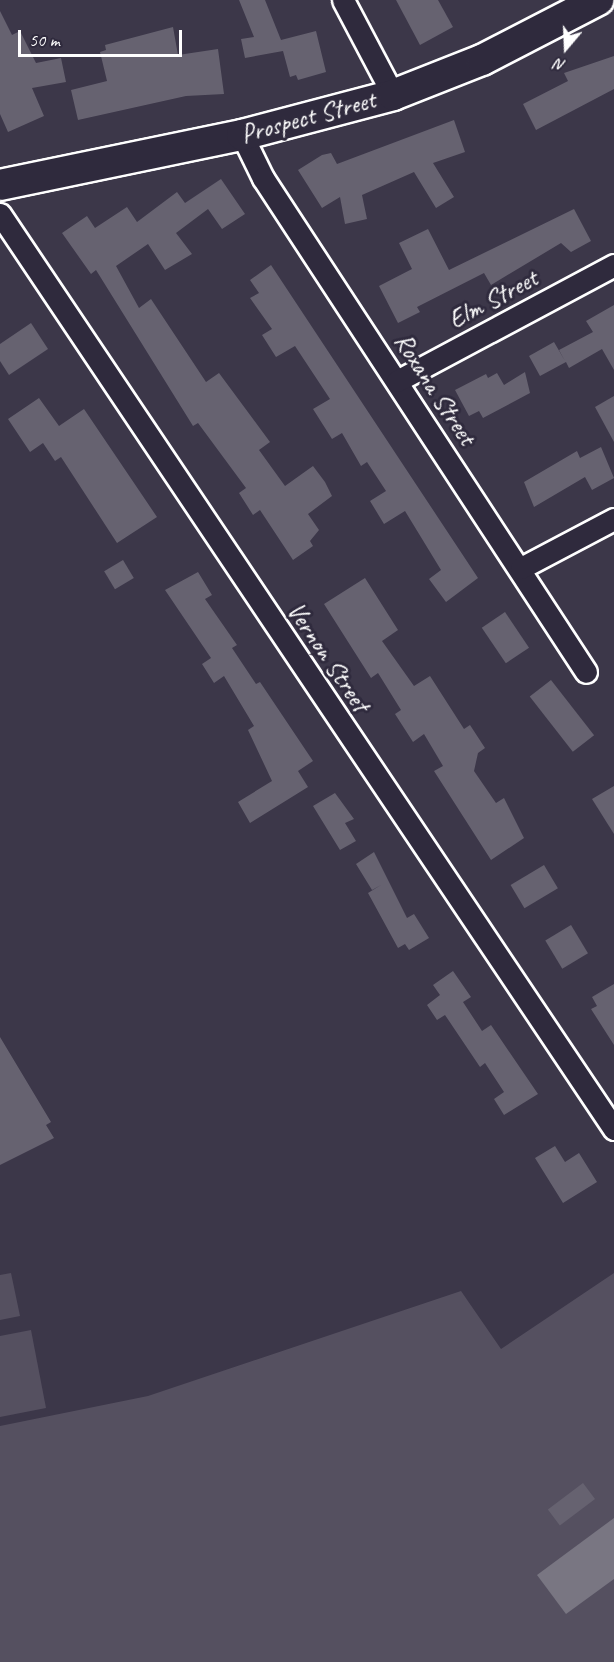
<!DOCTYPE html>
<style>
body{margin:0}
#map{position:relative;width:614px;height:1662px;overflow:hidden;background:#3c3749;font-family:Caveat,sans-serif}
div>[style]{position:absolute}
.green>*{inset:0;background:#555060}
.water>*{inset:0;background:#797682}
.building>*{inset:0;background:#666270;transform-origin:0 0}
.roads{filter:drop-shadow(2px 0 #fff) drop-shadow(-2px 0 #fff) drop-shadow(0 2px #fff) drop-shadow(0 -2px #fff)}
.street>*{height:21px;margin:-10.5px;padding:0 10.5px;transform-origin:10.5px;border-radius:10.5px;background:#2f2a3d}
.secondary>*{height:30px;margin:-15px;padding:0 15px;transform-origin:15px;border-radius:15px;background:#2f2a3d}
span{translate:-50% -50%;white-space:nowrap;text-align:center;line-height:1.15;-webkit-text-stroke:6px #2f2a3d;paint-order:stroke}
.street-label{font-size:26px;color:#fff}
.north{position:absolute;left:536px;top:18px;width:60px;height:60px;-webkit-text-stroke:4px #2f2a3d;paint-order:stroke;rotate:199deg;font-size:16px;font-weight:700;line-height:24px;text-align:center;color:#fff}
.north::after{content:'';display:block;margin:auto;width:21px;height:27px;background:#fff;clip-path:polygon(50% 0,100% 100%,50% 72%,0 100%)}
.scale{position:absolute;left:18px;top:30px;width:164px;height:27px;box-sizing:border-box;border:3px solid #fff;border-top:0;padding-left:8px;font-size:18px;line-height:21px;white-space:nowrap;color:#fff;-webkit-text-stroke:4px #2f2a3d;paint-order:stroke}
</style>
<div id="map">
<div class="green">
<div style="clip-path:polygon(11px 1273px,20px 1316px,0 1320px,0 1275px)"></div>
<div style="clip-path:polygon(614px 1273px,614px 1662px,0 1662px,0 1426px,148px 1396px,461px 1291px,501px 1349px)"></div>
<div style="clip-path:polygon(31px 1330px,46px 1408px,0 1417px,0 1336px)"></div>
</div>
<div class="water">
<div style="clip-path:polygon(614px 1518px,614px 1579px,566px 1614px,537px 1575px)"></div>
</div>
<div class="building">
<div style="clip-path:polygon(239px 0,265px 0,281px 40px,316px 31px,326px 72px,298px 80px,296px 75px,290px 77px,283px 51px,245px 58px,241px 39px,254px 37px)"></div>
<div style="clip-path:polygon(396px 0,438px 0,453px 27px,420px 45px)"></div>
<div style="clip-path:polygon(0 11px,12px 35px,20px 31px,36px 63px,61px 58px,66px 82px,32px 88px,44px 116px,8px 132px,0 114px)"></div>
<div style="clip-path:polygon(173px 27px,178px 55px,218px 49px,224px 94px,186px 96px,78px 120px,71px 90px,107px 81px,100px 52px,106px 50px,105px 45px)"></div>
<div style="clip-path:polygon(614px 56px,614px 89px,536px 130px,523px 104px,568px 81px,564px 73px)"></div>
<div style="clip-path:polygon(454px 120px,465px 152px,433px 163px,454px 197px,436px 208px,414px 172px,362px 195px,367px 219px,345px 224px,340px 197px,322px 208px,298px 170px,322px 155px,331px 153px,337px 164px)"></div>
<div style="clip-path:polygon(221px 179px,245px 214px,222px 229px,208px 209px,176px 233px,192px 254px,165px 270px,148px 244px,116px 266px,139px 308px,151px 299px,206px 382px,219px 373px,270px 442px,259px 450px,285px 486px,313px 466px,325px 482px,332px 496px,308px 514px,319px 530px,310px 541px,313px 546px,293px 560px,260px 510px,253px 515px,239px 493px,246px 488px,198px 423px,193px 426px,96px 270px,91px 274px,62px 233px,87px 216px,95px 228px,127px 207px,137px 222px,177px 192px,185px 203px)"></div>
<div style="clip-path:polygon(574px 209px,591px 241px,571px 252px,561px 243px,491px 285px,484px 273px,417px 307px,420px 312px,398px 323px,379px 286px,412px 269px,399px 243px,428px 229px,449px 270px)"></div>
<div style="clip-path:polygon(271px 265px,478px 578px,446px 602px,429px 579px,441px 570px,405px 511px,384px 524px,370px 501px,386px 491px,367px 462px,361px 466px,342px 433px,332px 439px,313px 409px,330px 399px,295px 346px,276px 357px,262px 335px,272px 329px,250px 298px,259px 293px,250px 280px)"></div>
<div style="clip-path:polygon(614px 305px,614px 370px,602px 349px,569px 368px,566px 362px,540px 376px,529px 356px,554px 342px,565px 361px,559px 350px,593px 332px,586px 321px)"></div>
<div style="clip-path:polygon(31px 323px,48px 349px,9px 375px,0 361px,0 344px)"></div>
<div style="clip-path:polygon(525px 372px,530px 393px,483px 418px,479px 411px,469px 416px,455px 390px,486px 374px,488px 378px,497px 373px,504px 385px)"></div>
<div style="clip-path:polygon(614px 396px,614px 442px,595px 407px)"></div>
<div style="clip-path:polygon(39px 398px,59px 426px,84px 409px,157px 517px,117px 543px,61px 457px,55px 461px,43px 443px,30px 452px,8px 419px)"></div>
<div style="clip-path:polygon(601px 447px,614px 478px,592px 490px,585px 477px,534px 507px,524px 482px,577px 451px,580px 458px)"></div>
<div style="left:123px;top:560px;width:21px;height:22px;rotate:59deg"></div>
<div style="clip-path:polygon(198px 572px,212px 595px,205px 599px,237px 645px,232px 648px,256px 684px,260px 682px,313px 761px,298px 771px,308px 787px,250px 823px,238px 802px,272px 781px,248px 730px,254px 726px,224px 676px,214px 683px,202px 664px,211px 658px,165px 590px)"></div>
<div style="clip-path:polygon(365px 578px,398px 630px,382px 641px,414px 686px,430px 676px,464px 729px,470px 725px,485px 748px,478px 753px,474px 771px,496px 803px,504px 798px,524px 838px,491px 860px,434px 771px,443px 766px,424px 734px,413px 742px,395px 714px,401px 710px,378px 673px,371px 678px,324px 604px)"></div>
<div style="left:505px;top:612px;width:43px;height:28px;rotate:56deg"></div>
<div style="left:551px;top:680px;width:70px;height:27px;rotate:52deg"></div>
<div style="clip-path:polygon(614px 786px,614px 834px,592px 799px)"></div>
<div style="clip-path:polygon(335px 793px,354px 819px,345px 823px,356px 841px,340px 850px,313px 806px)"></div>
<div style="clip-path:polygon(374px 852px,407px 918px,414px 914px,429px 938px,409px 950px,405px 944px,398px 948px,368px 893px,381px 885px,372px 890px,356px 864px)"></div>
<div style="left:544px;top:865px;width:27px;height:39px;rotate:59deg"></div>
<div style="left:571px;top:925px;width:33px;height:30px;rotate:59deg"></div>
<div style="clip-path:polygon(453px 971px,471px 997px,463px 1002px,482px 1031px,491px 1025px,538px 1094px,504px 1115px,494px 1099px,504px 1092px,485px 1063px,480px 1067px,445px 1015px,437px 1020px,427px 1005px,440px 995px,433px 985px)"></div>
<div style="clip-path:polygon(614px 984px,614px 1045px,591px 1009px,597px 1006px,592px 997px)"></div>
<div style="clip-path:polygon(0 1037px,51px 1122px,46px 1125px,54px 1138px,0 1165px)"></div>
<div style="clip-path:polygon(555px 1146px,565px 1162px,579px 1153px,597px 1182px,563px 1203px,535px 1158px)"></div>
<div style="left:583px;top:1483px;width:20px;height:44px;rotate:53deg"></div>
</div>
<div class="roads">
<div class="street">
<div style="left:343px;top:0;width:107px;rotate:62.2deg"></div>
<div style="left:242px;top:135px;width:48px;rotate:64deg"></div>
<div style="left:263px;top:178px;width:590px;rotate:56.82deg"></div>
<div style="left:0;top:214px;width:1102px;rotate:56.14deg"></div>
<div style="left:397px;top:381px;width:246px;rotate:-28.1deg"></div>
<div style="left:521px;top:568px;width:105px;rotate:-27.8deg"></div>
</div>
<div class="secondary">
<div style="left:0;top:185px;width:247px;rotate:-11.7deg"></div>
<div style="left:242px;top:135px;width:156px;rotate:-14.8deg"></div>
<div style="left:393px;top:95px;width:96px;rotate:-21.5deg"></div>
<div style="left:482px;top:60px;width:131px;rotate:-27.3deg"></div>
</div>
</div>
<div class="street-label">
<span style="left:308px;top:117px;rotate:-15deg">Prospect Street</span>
<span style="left:493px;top:299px;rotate:-28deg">Elm Street</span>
<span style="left:435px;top:389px;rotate:57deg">Roxana Street</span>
<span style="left:328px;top:657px;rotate:56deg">Vernon Street</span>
</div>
<div class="north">N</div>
<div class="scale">50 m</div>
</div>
